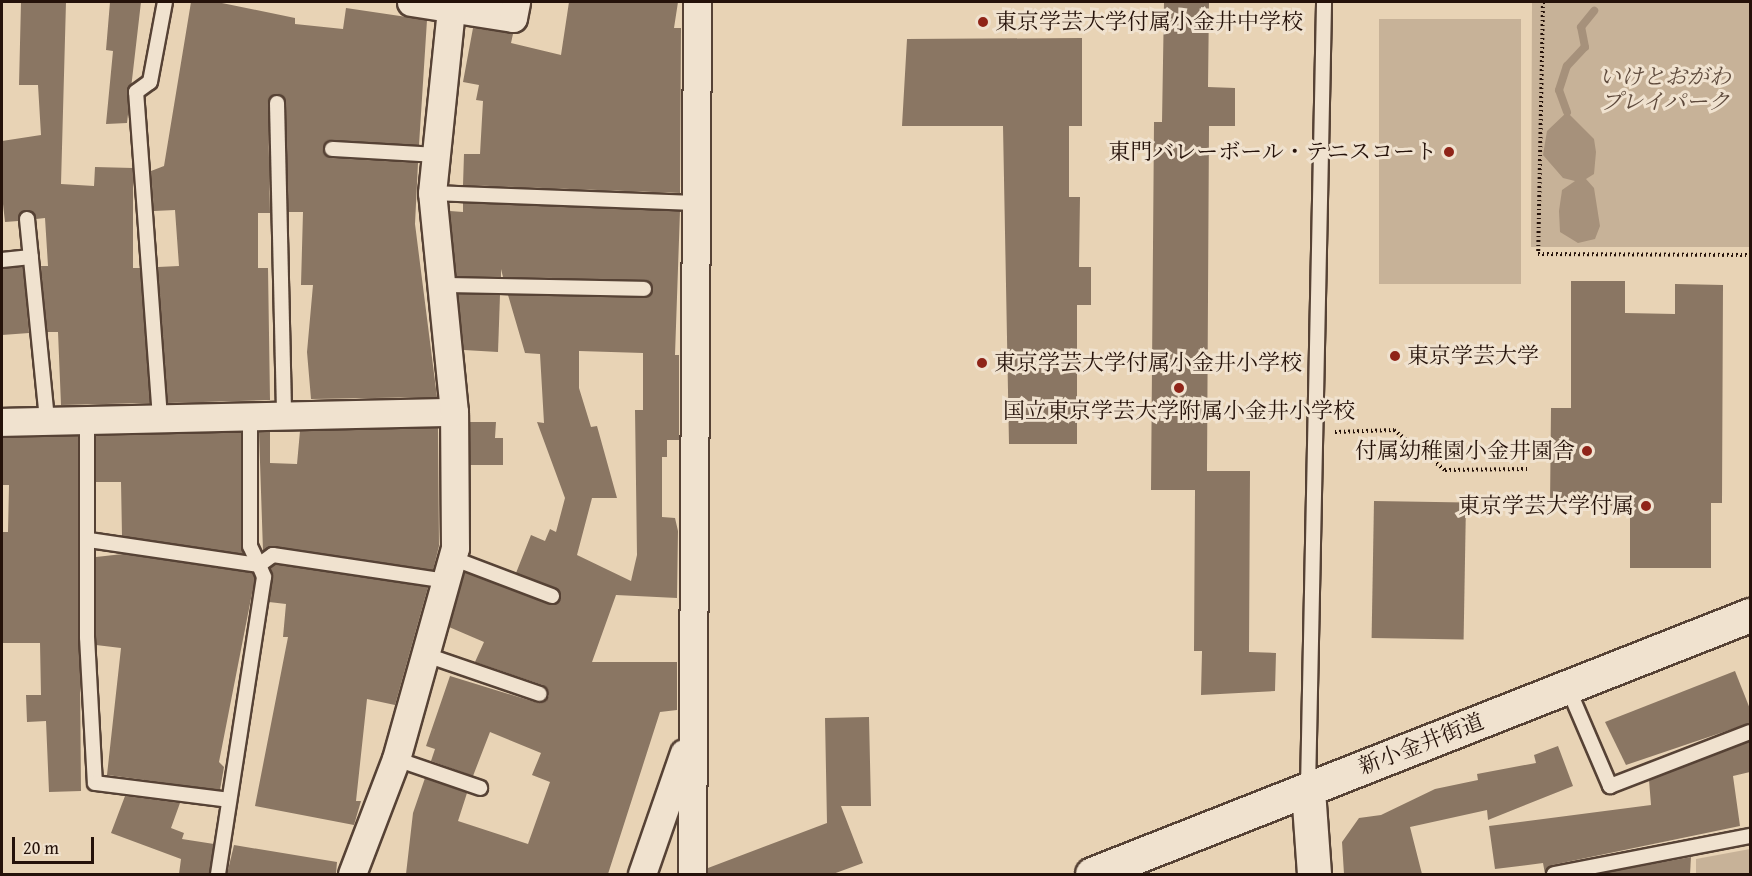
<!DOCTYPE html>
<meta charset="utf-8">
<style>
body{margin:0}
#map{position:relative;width:1752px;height:876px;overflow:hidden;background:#e8d3b5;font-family:"Gentium Book Plus","Noto Serif JP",serif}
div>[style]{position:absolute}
.green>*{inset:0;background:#c7b298;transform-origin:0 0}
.water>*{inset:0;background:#a6917b}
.stream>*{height:8px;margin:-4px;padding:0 4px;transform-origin:4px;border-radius:4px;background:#a6917b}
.building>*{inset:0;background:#8a7663;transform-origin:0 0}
.path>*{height:4px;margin-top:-2px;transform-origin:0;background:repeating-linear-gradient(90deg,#25120a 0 1.5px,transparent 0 4.5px)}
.roads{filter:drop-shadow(2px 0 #564235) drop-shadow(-2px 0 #564235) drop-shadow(0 2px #564235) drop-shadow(0 -2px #564235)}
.service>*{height:14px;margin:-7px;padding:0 7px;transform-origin:7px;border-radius:7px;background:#f0e2cf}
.minor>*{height:27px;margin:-13.5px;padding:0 13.5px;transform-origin:13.5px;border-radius:13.5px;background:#f0e2cf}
.tertiary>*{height:33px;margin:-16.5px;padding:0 16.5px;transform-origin:16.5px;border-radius:16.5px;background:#f0e2cf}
.secondary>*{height:33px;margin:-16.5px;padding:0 16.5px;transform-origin:16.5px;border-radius:16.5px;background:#f0e2cf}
.dots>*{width:16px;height:16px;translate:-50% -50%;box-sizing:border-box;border:3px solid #f0e2cf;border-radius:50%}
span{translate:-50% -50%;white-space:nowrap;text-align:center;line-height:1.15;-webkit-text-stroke:6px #f0e2cf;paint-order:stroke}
.poi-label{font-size:22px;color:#25120a}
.left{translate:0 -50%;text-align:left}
.right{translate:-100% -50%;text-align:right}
.park-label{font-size:22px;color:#5e4a3c;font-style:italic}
.street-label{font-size:22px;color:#25120a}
.frame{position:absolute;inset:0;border:3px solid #25120a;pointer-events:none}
.scale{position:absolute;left:12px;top:837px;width:82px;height:27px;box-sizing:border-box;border:3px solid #25120a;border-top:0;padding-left:8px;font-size:18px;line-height:21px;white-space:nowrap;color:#25120a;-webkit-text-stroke:4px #f0e2cf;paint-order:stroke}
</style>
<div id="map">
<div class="green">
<div style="clip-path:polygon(evenodd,1532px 2px,1750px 2px,1750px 247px,1531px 247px,1532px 2px,1576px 181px,1560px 232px,1562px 191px,1576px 181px)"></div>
<div style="left:1379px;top:19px;width:142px;height:265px"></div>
<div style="clip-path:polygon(1750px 849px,1750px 874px,1696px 874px,1696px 859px)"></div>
</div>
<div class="water">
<div style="clip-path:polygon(1567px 112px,1594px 139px,1596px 152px,1594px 174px,1586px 179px,1594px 188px,1600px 226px,1595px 239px,1578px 243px,1560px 232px,1559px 211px,1562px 190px,1575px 181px,1563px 178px,1543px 155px,1547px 131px)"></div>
</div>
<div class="stream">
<div style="left:1567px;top:112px;width:23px;rotate:-110deg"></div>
<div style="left:1559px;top:90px;width:25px;rotate:-72deg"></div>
<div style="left:1567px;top:66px;width:26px;rotate:-47deg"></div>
<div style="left:1585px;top:47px;width:20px;rotate:-101deg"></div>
<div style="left:1581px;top:27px;width:21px;rotate:-51deg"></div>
</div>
<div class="building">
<div style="clip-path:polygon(21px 2px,66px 2px,61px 184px,94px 186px,95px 167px,133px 168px,133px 268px,140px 268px,150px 403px,61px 405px,58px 332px,47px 332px,41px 266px,48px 266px,45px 218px,36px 219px,26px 210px,18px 221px,5px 222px,2px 195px,2px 141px,41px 135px,38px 85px,19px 85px)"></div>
<div style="clip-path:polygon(110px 2px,141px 2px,127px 123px,106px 124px,113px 51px,106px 50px)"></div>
<div style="clip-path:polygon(191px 2px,217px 2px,295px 18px,295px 24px,343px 29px,346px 8px,427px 20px,419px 145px,333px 140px,323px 149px,331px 158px,418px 163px,415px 224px,437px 397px,311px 399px,307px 352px,313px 285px,301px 285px,303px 212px,288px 212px,286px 103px,277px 94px,268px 103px,270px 213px,258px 213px,258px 268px,268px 268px,270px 400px,168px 403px,158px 267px,179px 266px,175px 210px,154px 211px,151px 171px,164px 166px)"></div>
<div style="clip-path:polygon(569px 2px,678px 2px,674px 28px,681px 28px,680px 193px,463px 185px,464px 154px,480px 154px,483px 101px,476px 100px,479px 85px,463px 82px,473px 28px,513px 34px,511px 43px,561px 55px)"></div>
<div style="clip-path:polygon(1164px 2px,1209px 2px,1208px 87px,1235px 88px,1235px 126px,1209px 126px,1207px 471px,1250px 471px,1249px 652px,1276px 653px,1275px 691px,1201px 695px,1202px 651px,1194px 651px,1195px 490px,1151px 490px,1154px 122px,1162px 122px)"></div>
<div style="clip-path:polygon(1082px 38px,1082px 126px,1069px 126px,1069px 197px,1080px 197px,1079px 267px,1091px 267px,1091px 305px,1077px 305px,1077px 444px,1009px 444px,1003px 126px,902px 126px,907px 39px)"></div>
<div style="clip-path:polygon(evenodd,463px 203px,680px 211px,675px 355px,679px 355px,679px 440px,667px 440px,667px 457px,662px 457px,662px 517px,675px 518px,678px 531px,677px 598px,616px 595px,592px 662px,677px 662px,677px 710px,660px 712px,608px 874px,406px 874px,413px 813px,425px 778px,467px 793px,458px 821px,528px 844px,550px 782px,532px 775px,541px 753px,490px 732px,473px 776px,431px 761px,435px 749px,426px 746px,450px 676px,538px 703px,549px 696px,543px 685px,475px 662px,484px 642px,449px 627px,465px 572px,549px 604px,561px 599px,556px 588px,516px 573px,531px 535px,545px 541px,550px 529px,556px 532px,565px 498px,537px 422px,544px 423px,540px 354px,525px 353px,508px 295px,644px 298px,653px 290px,644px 280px,503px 277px,501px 269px,501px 277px,456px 276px,450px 211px,463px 212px,463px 203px,579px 351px,643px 353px,643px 410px,635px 410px,637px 555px,631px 581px,577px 555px,592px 498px,617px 498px,597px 426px,591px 427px,579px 388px,579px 351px)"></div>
<div style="clip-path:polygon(23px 267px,29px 333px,2px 335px,2px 269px)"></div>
<div style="clip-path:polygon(1571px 281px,1625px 281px,1625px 313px,1675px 314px,1675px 284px,1723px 285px,1722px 503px,1711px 503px,1711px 568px,1630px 568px,1630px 506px,1550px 505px,1551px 408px,1571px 408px)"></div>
<div style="clip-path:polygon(458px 294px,500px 295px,498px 352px,464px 350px)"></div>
<div style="clip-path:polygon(470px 422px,496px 422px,495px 438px,503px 438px,503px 465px,470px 465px)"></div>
<div style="clip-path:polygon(438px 428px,439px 546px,433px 570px,274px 546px,263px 551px,259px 432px,270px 432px,270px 463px,297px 464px,300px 431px)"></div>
<div style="clip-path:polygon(241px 432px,244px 554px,122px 536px,121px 482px,96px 482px,96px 436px)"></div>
<div style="clip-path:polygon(78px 436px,81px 791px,49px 792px,46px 721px,27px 722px,26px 695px,41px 695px,40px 643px,2px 643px,2px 532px,8px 532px,9px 485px,2px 485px,2px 438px)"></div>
<div style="left:1374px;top:501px;width:92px;height:137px;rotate:1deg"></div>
<div style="clip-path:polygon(123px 554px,253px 573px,255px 578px,219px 762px,224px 767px,220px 790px,107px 775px,121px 648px,96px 645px,96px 557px)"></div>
<div style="clip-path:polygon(275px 564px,428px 587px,395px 705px,367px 699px,356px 801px,361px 801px,354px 825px,255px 806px,288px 637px,283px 637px,286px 604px,269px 602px,270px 568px)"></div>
<div style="clip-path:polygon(1735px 671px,1750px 709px,1750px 723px,1626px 765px,1605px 722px)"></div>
<div style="clip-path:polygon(869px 717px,871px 806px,841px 806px,863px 863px,833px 874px,708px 874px,708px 868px,827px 823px,825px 718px)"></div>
<div style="clip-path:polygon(1750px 741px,1750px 772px,1733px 776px,1740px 826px,1552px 865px,1545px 874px,1543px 863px,1495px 869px,1489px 826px,1651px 805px,1649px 780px)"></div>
<div style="clip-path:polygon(1558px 746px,1573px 786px,1488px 820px,1487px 810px,1410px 827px,1422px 874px,1344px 874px,1342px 842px,1359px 818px,1381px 815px,1435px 789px,1478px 780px,1477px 774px,1536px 763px,1534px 755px)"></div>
<div style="clip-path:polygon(125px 796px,180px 803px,171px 828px,184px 833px,182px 839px,214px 844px,209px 874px,179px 874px,181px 859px,111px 833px)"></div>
<div style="clip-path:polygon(234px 845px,337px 862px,336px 874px,227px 874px)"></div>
<div style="clip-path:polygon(1691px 857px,1690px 874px,1599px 874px)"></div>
</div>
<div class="path">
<div style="left:1543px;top:2px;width:252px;rotate:91.1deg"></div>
<div style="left:1538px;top:254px;width:212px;rotate:0.3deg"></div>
<div style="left:1335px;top:432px;width:59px;rotate:-1.9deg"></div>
<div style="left:1394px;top:430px;width:65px;rotate:38.1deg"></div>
<div style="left:1445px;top:470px;width:82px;rotate:-0.7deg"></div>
</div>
<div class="roads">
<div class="service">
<div style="left:277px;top:103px;width:311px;rotate:88.7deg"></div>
<div style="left:332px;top:149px;width:103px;rotate:3.3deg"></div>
<div style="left:432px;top:193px;width:263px;rotate:2.2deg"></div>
<div style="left:27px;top:219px;width:203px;rotate:84.3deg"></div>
<div style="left:2px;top:260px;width:29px;rotate:-6deg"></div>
<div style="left:442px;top:285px;width:202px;rotate:1.1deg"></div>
<div style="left:250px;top:415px;width:131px;rotate:90deg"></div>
<div style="left:250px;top:546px;width:21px;rotate:65deg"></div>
<div style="left:259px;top:565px;width:17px;rotate:-36deg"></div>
<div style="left:273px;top:555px;width:175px;rotate:8.5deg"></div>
<div style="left:160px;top:418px;width:327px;rotate:-94.2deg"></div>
<div style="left:136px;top:92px;width:17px;rotate:-36deg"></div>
<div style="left:150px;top:82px;width:81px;rotate:-79.4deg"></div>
<div style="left:87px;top:420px;width:217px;rotate:90deg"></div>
<div style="left:87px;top:637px;width:146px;rotate:86.9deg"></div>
<div style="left:95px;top:783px;width:135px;rotate:7.2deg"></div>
<div style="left:89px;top:540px;width:172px;rotate:8.4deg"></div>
<div style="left:259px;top:565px;width:13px;rotate:67deg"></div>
<div style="left:264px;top:577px;width:301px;rotate:98.8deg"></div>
<div style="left:452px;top:558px;width:107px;rotate:20.8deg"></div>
<div style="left:426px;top:655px;width:120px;rotate:18.9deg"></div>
<div style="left:1568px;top:688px;width:107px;rotate:66.8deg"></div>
<div style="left:1610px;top:786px;width:150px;rotate:-21.1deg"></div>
<div style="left:396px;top:759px;width:89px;rotate:19deg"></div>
<div style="left:1308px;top:788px;width:786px;rotate:-88.83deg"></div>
<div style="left:1554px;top:874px;width:200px;rotate:-11deg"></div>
</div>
<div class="minor">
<div style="left:411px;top:2px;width:103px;rotate:8.9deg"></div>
<div style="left:513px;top:18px;width:16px;rotate:-79deg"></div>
<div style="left:2px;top:422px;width:452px;rotate:-1.3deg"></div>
<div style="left:352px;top:874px;width:123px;rotate:-69.1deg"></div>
<div style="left:396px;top:759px;width:219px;rotate:-74.4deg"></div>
<div style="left:455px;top:548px;width:136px;rotate:-90.4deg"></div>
<div style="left:454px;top:412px;width:220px;rotate:-95.7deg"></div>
<div style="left:432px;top:193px;width:185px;rotate:-84.1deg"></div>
<div style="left:642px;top:874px;width:128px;rotate:-70.9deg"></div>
<div style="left:692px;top:874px;width:872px;rotate:-89.67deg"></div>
</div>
<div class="tertiary">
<div style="left:1308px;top:790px;width:84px;rotate:85.9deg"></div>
</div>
<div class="secondary">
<div style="left:1092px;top:874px;width:707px;rotate:-21.49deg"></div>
</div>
</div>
<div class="dots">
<div style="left:983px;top:22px;background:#8f2418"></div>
<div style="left:1449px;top:152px;background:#8f2418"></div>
<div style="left:1395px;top:356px;background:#8f2418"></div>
<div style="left:982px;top:363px;background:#8f2418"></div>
<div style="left:1179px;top:388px;background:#8f2418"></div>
<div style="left:1587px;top:451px;background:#8f2418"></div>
<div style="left:1646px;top:506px;background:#8f2418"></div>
</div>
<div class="poi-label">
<span class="left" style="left:995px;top:22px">東京学芸大学付属小金井中学校</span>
<span class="right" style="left:1437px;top:152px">東門バレーボール・テニスコート</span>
<span class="left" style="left:1407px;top:356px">東京学芸大学</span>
<span class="left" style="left:994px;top:363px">東京学芸大学付属小金井小学校</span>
<span style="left:1179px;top:411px">国立東京学芸大学附属小金井小学校</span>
<span class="right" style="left:1575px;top:451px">付属幼稚園小金井園舎</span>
<span class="right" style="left:1634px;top:506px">東京学芸大学付属</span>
</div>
<div class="park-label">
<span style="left:1665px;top:89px">いけとおがわ<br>プレイパーク</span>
</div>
<div class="street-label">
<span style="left:1421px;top:744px;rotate:-21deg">新小金井街道</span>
</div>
<div class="frame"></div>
<div class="scale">20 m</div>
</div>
